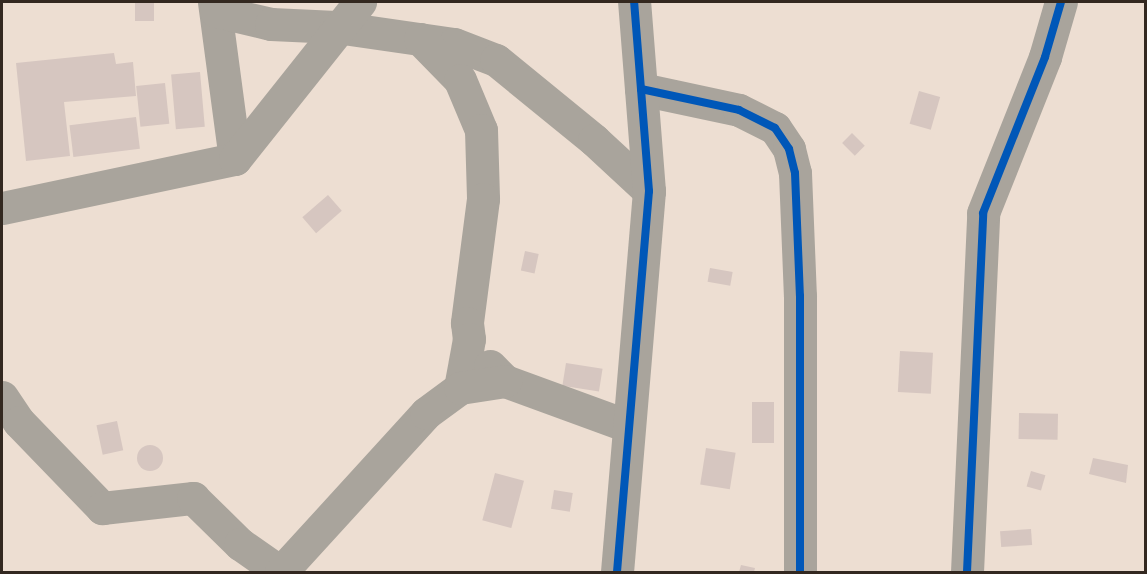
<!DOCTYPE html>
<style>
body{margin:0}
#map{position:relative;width:1147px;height:574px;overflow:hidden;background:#edded2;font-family:Signika,sans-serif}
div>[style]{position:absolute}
.building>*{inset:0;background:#d6c6c0;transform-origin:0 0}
.round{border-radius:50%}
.minor>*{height:33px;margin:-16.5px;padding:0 16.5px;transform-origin:16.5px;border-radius:16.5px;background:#a9a49c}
.cycleway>*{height:8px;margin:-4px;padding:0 4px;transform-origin:4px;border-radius:4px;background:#0057b8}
span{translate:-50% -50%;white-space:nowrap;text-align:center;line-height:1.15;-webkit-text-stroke:6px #fff;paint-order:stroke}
.frame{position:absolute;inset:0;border:3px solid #332820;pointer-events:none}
</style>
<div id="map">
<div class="building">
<div style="left:135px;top:2px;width:19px;height:19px"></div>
<div style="clip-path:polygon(114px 53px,116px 64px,133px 62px,136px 96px,64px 102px,70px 156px,26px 161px,16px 63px)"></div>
<div style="left:200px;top:72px;width:55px;height:29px;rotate:85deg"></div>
<div style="left:165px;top:83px;width:41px;height:29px;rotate:84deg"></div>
<div style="left:919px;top:91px;width:22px;height:34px;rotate:16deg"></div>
<div style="left:136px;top:117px;width:32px;height:67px;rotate:83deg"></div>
<div style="left:852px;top:133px;width:18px;height:14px;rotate:45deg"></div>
<div style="left:328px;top:195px;width:21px;height:34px;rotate:49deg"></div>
<div style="left:525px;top:251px;width:14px;height:20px;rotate:12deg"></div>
<div style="left:710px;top:268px;width:23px;height:14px;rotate:10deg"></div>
<div style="left:900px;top:351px;width:33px;height:41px;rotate:3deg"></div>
<div style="left:566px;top:363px;width:37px;height:23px;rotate:9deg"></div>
<div style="left:752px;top:402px;width:22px;height:41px"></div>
<div style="left:1019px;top:413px;width:39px;height:26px;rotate:1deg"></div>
<div style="left:117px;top:421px;width:30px;height:21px;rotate:78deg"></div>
<div class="round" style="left:137px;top:445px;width:26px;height:26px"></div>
<div style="left:706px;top:448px;width:30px;height:37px;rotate:9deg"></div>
<div style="clip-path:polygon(1093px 458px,1128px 465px,1126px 483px,1089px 474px)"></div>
<div style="left:1031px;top:471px;width:15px;height:16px;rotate:16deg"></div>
<div style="left:495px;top:473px;width:30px;height:49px;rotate:15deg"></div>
<div style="left:554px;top:490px;width:19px;height:19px;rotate:9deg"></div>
<div style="left:1031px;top:529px;width:16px;height:31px;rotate:86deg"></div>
<div style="clip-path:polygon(741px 565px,755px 568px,754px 572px,739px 572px)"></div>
</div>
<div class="minor">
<div style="left:214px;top:2px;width:158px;rotate:82.4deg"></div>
<div style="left:216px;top:11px;width:57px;rotate:13.3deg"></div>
<div style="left:271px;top:24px;width:65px;rotate:2.6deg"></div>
<div style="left:336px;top:27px;width:119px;rotate:8.2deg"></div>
<div style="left:454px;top:44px;width:45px;rotate:20.9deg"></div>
<div style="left:496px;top:60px;width:127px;rotate:39.2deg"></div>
<div style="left:594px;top:140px;width:75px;rotate:42.8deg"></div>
<div style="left:420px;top:39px;width:57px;rotate:45.7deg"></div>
<div style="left:460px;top:80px;width:54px;rotate:67.2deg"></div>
<div style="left:481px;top:130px;width:69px;rotate:88.3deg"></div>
<div style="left:483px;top:199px;width:125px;rotate:97.4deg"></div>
<div style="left:467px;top:323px;width:16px;rotate:83deg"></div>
<div style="left:469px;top:339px;width:50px;rotate:100.4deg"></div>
<div style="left:641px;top:89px;width:100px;rotate:12.1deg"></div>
<div style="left:739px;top:110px;width:40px;rotate:26.6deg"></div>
<div style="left:775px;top:128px;width:25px;rotate:56deg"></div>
<div style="left:789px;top:149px;width:25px;rotate:76deg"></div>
<div style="left:795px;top:173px;width:123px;rotate:87.7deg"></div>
<div style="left:800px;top:296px;width:276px;rotate:90deg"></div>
<div style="left:2px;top:208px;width:238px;rotate:-11.9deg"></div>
<div style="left:235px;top:159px;width:201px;rotate:-51.5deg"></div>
<div style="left:490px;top:366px;width:21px;rotate:45deg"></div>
<div style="left:505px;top:381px;width:131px;rotate:20.1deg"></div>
<div style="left:2px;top:397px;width:30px;rotate:56deg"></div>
<div style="left:19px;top:422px;width:120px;rotate:46deg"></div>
<div style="left:102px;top:508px;width:92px;rotate:-6.3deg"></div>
<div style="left:193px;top:498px;width:66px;rotate:44.4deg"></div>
<div style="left:240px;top:544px;width:49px;rotate:35deg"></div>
<div style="left:281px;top:572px;width:215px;rotate:-47.6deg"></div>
<div style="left:426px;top:413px;width:42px;rotate:-36.3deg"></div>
<div style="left:460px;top:388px;width:46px;rotate:-8.8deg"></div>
<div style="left:617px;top:572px;width:382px;rotate:-85.2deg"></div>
<div style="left:649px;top:191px;width:190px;rotate:-94.5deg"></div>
<div style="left:967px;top:572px;width:359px;rotate:-87.4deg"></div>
<div style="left:983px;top:213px;width:168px;rotate:-68.3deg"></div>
<div style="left:1045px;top:57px;width:57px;rotate:-73.8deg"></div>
</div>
<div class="cycleway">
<div style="left:641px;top:89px;width:100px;rotate:12.1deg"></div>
<div style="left:739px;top:110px;width:40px;rotate:26.6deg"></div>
<div style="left:775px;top:128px;width:25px;rotate:56deg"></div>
<div style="left:789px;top:149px;width:25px;rotate:76deg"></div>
<div style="left:795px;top:173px;width:123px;rotate:87.7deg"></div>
<div style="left:800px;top:296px;width:276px;rotate:90deg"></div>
<div style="left:617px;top:572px;width:382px;rotate:-85.2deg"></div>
<div style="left:649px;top:191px;width:190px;rotate:-94.5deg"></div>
<div style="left:967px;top:572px;width:359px;rotate:-87.4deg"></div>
<div style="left:983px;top:213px;width:168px;rotate:-68.3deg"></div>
<div style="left:1045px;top:57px;width:57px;rotate:-73.8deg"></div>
</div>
<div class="frame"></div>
</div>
